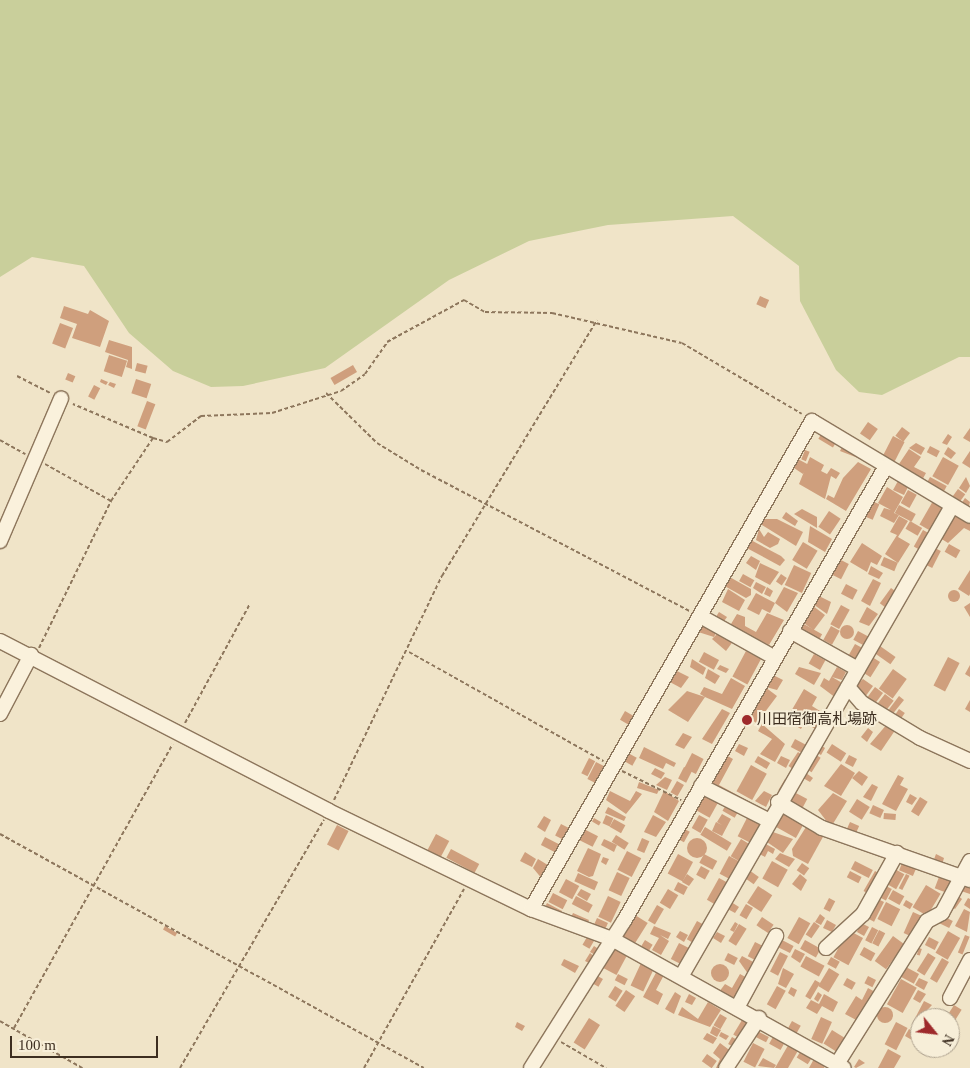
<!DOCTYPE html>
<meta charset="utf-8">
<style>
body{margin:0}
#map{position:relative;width:970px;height:1068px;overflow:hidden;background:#f0e4c8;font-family:"Times New Roman","Noto Sans JP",serif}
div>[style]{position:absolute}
.green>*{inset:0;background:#c9cf9b}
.building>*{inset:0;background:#cf9f7d;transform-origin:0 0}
.round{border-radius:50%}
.path>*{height:2px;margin-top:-1px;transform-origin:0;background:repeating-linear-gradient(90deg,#8d765c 0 4px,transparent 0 6.5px)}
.roads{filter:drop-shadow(1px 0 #8d765c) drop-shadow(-1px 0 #8d765c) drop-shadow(0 1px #8d765c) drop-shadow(0 -1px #8d765c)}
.minor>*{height:14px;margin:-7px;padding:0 7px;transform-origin:7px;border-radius:7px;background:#faf1dc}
.dots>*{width:14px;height:14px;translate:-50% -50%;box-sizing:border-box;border:2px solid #f7eed8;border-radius:50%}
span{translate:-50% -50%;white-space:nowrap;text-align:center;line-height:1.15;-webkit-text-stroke:4px #f7eed8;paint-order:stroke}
.poi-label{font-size:15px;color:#3d2e20}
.left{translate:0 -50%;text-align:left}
.north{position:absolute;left:910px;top:1008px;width:50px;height:50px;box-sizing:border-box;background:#f7eed8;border:1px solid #ada18e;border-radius:50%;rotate:119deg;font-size:14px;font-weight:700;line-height:20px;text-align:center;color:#3d2e20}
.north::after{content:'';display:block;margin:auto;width:18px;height:22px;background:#9e2a2b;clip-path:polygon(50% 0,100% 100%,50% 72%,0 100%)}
.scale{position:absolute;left:10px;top:1036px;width:148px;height:22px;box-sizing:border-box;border:2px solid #3d2e20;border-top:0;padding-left:6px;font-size:15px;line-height:18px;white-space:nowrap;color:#3d2e20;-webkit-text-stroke:4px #f7eed8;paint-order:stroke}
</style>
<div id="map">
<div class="green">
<div style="clip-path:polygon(0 0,970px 0,970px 357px,959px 357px,882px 395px,859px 392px,836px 370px,800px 301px,799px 266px,733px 216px,608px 225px,529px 241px,449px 280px,325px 368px,243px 386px,211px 387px,173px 371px,129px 333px,84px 266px,32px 257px,0 277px)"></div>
</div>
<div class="building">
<div style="left:760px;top:296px;width:10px;height:9px;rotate:24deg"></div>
<div style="clip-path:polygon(64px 306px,88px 314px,90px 310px,109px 321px,100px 347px,72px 338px,77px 324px,60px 318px)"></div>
<div style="left:60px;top:323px;width:14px;height:22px;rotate:21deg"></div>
<div style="clip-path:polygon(109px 340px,132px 347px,132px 369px,126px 367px,128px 360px,105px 352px)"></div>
<div style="left:109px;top:355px;width:19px;height:17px;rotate:18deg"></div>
<div style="left:137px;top:363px;width:11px;height:8px;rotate:15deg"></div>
<div style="left:353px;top:365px;width:8px;height:26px;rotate:60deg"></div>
<div style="left:68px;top:373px;width:8px;height:7px;rotate:23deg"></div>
<div style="clip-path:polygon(101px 379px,108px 382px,106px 385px,100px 382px)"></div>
<div style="left:136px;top:379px;width:16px;height:15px;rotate:18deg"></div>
<div style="clip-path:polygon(110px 382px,116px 384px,114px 388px,108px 385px)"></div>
<div style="left:94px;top:385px;width:7px;height:13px;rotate:27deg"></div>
<div style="left:147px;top:401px;width:9px;height:27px;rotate:21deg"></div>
<div style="left:868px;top:422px;width:12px;height:14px;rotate:35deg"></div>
<div style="left:902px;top:427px;width:10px;height:11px;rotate:37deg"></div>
<div style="clip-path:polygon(970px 428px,970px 442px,963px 438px)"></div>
<div style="left:823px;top:431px;width:17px;height:9px;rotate:31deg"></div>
<div style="clip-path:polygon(948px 434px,952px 437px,947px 445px,942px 443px)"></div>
<div style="left:893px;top:436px;width:13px;height:25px;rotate:27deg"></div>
<div style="clip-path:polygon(844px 443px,861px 453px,858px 458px,840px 451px)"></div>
<div style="clip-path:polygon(916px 443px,925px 448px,921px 455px,909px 448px)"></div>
<div style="left:930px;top:446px;width:11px;height:7px;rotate:27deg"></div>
<div style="clip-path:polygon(948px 447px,956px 453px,951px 459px,944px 454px)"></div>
<div style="clip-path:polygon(909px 449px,921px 457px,914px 467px,926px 473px,921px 482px,899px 464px)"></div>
<div style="left:805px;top:450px;width:5px;height:10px;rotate:22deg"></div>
<div style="clip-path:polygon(970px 451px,970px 468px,962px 463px)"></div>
<div style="clip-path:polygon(810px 457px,824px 465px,821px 471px,827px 474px,831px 468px,840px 473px,836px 479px,831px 476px,825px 499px,799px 484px)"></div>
<div style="left:943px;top:457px;width:18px;height:22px;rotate:29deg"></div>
<div style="clip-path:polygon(796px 458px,809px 465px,803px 474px,791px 466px)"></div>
<div style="clip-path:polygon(858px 462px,871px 469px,846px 511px,826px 499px,828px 495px,834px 498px,843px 478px)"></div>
<div style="left:930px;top:477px;width:19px;height:10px;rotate:28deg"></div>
<div style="clip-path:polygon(966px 477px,970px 486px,966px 493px,959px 488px)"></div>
<div style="clip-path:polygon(898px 481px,908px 487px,904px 495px,893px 490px)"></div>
<div style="clip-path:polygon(887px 487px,903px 497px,894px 513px,899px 515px,894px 523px,880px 516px,884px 508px,891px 510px,878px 503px)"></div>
<div style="left:958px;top:489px;width:9px;height:13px;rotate:36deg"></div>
<div style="left:908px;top:490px;width:10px;height:15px;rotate:29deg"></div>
<div style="clip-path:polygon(965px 498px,970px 502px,968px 510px,961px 504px)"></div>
<div style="left:872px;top:501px;width:8px;height:17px;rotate:23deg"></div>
<div style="left:933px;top:501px;width:16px;height:27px;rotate:30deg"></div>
<div style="left:899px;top:505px;width:19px;height:9px;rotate:28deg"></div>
<div style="clip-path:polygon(802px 509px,817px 517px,817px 528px,794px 514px)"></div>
<div style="left:829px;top:511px;width:14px;height:19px;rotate:34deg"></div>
<div style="clip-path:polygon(786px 512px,798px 521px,795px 526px,782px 518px)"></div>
<div style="clip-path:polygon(954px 514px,970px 521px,970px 531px,964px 528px,948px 543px,940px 538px)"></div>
<div style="clip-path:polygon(899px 516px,908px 521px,898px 537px,910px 544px,898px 563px,885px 554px,897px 535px,890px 532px)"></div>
<div style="clip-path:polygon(761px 519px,777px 519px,803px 532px,796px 546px,757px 522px)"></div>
<div style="left:910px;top:521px;width:14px;height:9px;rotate:30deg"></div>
<div style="clip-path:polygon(810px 526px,832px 539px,825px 552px,808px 542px)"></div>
<div style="clip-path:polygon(759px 529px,764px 537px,768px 532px,780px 539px,778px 544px,770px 548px,756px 540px)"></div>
<div style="left:923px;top:530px;width:10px;height:19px;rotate:29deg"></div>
<div style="clip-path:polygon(749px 539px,781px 556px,785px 560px,780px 566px,743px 546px)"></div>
<div style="left:803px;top:542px;width:17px;height:21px;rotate:31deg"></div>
<div style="clip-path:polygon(862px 543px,882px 556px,877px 565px,871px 562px,867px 572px,850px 562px)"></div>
<div style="left:949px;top:544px;width:13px;height:9px;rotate:29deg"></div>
<div style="left:931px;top:546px;width:11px;height:19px;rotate:27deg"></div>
<div style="clip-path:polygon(751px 556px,760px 561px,756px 570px,746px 563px)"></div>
<div style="left:884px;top:557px;width:15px;height:9px;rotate:23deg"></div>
<div style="left:839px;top:559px;width:11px;height:17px;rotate:27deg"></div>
<div style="clip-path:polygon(760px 563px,779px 572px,770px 585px,755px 577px)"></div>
<div style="left:794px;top:565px;width:19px;height:22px;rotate:25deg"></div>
<div style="clip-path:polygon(871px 566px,883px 573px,879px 579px,868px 574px)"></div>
<div style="clip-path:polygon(970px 570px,970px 594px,969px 596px,958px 589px)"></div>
<div style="left:743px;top:574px;width:13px;height:8px;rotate:29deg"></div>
<div style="left:781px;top:574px;width:7px;height:9px;rotate:34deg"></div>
<div style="clip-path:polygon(726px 575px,751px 589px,751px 595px,746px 598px,721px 584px)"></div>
<div style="clip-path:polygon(873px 579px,881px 583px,870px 606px,861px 601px)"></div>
<div style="clip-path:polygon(756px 582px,766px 587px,762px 594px,753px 588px)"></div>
<div style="left:846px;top:584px;width:13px;height:11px;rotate:27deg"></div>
<div style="clip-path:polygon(767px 587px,773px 591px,770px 597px,764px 594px)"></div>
<div style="clip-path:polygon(784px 587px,798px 593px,787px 612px,775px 603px)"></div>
<div style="left:891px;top:588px;width:9px;height:19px;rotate:36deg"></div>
<div style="clip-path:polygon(728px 589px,745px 600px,739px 611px,722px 602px)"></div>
<div class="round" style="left:948px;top:590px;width:12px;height:12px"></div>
<div style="clip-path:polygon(756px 593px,775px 603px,770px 613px,762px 609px,759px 615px,747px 609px)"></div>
<div style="clip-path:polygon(819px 596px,831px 602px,827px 614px,813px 604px)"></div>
<div style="clip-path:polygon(970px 603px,970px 617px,964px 607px)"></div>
<div style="left:841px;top:605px;width:10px;height:22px;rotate:29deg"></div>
<div style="left:813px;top:606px;width:15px;height:19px;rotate:37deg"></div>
<div style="clip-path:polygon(867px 607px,878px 614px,869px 626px,859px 622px)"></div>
<div style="clip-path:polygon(719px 612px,727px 617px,722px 624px,714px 620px)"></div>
<div style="clip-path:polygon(767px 613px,784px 620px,769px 645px,753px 637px,751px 643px,728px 629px,737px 614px,745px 617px,745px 626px,756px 632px)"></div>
<div style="clip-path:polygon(701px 621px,718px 629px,714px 637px,695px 631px)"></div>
<div style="left:802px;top:623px;width:23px;height:12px;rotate:29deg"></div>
<div class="round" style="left:840px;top:625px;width:14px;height:14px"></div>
<div style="left:831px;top:626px;width:10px;height:16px;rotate:29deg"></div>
<div style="clip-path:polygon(720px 631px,734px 640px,726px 651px,712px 639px)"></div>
<div style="left:858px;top:631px;width:17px;height:10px;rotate:28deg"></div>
<div style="left:855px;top:644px;width:10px;height:15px;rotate:29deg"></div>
<div style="left:880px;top:646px;width:19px;height:9px;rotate:35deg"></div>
<div style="left:746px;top:651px;width:17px;height:29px;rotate:28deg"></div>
<div style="left:704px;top:652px;width:17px;height:11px;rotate:28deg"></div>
<div style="left:814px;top:654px;width:13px;height:11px;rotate:29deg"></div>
<div style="left:869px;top:655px;width:13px;height:18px;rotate:32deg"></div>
<div style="left:948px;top:657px;width:13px;height:32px;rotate:27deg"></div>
<div style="clip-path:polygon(692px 659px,706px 668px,703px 675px,690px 667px)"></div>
<div style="clip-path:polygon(720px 665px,729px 669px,726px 673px,717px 669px)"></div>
<div style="clip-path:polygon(970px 665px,970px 677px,965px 674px)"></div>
<div style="clip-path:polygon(799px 667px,821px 673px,814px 685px,795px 674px)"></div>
<div style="clip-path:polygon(837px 667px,846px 672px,842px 680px,832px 677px,844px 684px,836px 698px,820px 686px,824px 678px,829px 681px)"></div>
<div style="clip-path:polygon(673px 669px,689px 677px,681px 688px,668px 681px)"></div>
<div style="clip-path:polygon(708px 669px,720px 676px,715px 684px,705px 678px)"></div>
<div style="left:893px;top:669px;width:17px;height:24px;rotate:36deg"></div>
<div style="clip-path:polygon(773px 675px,783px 680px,777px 690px,766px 687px)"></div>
<div style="clip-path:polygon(731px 678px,745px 686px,732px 709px,705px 697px,688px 722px,668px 710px,687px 691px,705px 697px,700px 694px,704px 687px,722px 694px)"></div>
<div style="clip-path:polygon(863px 679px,873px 686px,865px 697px,853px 688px)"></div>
<div style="left:765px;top:687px;width:15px;height:34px;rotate:37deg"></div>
<div style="left:875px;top:687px;width:10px;height:13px;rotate:37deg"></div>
<div style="clip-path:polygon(804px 689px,817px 697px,812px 706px,820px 711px,815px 719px,808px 716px,801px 729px,786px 720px)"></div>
<div style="left:885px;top:694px;width:11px;height:14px;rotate:38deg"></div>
<div style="clip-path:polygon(899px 696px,904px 700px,891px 716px,887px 712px)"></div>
<div style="clip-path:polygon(970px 700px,970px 712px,965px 709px)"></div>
<div style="clip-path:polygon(722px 709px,730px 713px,712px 744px,702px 739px)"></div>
<div style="left:899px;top:709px;width:7px;height:8px;rotate:34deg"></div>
<div style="left:625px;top:711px;width:14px;height:10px;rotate:30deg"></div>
<div style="clip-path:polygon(821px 712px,828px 714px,817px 730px,812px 727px)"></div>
<div style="clip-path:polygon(888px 723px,896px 729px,881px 751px,870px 744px)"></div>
<div style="clip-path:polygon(762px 724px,785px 744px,775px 762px,760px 754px,772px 739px,758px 731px)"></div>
<div style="clip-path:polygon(868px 728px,873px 732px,867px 742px,861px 737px)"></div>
<div style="clip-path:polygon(683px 733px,692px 737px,684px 749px,675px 745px)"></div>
<div style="left:795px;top:739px;width:17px;height:9px;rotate:28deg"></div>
<div style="clip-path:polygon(739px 744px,748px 748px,744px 756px,735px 751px)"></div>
<div style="clip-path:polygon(819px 744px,825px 748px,821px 755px,814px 751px)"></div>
<div style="left:832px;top:744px;width:17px;height:10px;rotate:33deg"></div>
<div style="clip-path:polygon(644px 747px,676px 763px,674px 767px,666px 763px,663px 769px,639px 758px)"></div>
<div style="left:798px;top:752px;width:7px;height:17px;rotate:34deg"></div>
<div style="left:628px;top:753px;width:10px;height:9px;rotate:29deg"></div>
<div style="left:692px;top:753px;width:13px;height:17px;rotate:27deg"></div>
<div style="left:813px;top:753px;width:9px;height:17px;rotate:32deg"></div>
<div style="clip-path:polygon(724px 754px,733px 759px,719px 785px,750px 802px,747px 808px,707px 786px)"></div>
<div style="left:849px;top:755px;width:9px;height:9px;rotate:27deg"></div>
<div style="left:758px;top:756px;width:14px;height:7px;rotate:30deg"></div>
<div style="clip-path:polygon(781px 756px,790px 760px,786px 768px,777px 763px)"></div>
<div style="left:589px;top:758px;width:7px;height:17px;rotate:27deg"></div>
<div style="left:596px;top:762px;width:13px;height:19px;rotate:27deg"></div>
<div style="clip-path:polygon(841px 764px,855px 773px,841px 796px,824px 786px)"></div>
<div style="left:751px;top:765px;width:18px;height:30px;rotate:29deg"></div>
<div style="left:684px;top:767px;width:9px;height:13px;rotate:27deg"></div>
<div style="clip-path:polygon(655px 768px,665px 773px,661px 779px,651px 774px)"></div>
<div style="clip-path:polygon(859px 771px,868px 777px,862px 786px,852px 778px)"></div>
<div style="clip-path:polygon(806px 773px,813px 778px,810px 782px,803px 778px)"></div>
<div style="clip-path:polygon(898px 775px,904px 778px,900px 785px,908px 789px,896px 811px,882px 804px)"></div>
<div style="clip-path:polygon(665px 777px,672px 780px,667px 790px,656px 785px)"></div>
<div style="left:785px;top:779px;width:6px;height:13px;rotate:31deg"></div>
<div style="left:677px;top:781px;width:8px;height:13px;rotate:30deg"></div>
<div style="clip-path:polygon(639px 782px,659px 790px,657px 794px,637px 788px)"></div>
<div style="clip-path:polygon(872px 784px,878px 787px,871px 801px,863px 797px)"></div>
<div style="left:705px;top:789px;width:18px;height:23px;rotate:29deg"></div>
<div style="clip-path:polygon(610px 791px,630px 801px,636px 791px,642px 794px,626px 814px,606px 800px)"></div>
<div style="clip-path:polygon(664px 791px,679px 801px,668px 821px,654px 812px)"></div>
<div style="clip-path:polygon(764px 791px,772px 795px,766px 807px,755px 801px)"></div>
<div style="left:794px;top:792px;width:15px;height:13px;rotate:28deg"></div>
<div style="clip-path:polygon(833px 793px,847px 801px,831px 827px,818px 810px)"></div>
<div style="clip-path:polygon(910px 794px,917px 798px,912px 805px,906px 802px)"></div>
<div style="left:920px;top:797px;width:9px;height:17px;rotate:32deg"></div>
<div style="left:857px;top:799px;width:15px;height:15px;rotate:32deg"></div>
<div style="left:727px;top:803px;width:14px;height:9px;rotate:30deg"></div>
<div style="left:873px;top:805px;width:12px;height:9px;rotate:24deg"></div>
<div style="clip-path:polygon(608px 807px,626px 817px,624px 821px,605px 813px)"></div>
<div style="left:784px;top:812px;width:23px;height:17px;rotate:29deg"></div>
<div style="left:884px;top:813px;width:12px;height:6px;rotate:5deg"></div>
<div style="clip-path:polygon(722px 814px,731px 819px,722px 836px,712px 831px,716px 822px,722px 825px,717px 822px)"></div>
<div style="left:749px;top:814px;width:18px;height:25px;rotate:27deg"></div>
<div style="left:606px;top:815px;width:8px;height:9px;rotate:23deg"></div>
<div style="clip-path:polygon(653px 815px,666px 822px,656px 837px,644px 832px)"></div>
<div style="left:699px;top:815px;width:10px;height:15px;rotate:29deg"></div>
<div style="clip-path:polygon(544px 816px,551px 820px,545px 832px,537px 827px)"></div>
<div style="left:594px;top:818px;width:8px;height:4px;rotate:30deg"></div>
<div style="left:614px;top:819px;width:13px;height:9px;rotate:29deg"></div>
<div style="left:850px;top:822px;width:10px;height:11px;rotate:24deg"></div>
<div style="left:561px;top:824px;width:11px;height:13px;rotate:27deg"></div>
<div style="left:337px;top:825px;width:13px;height:22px;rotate:27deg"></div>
<div style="left:681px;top:827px;width:10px;height:12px;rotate:29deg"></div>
<div style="left:705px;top:827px;width:31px;height:9px;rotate:31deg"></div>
<div style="clip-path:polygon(806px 827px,824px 835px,808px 864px,793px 856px,792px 849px)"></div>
<div style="left:582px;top:828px;width:18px;height:12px;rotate:27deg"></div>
<div style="clip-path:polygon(770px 831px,793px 839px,783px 853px,764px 840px)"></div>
<div style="left:436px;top:834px;width:15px;height:21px;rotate:28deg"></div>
<div style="left:616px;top:835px;width:15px;height:8px;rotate:32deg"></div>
<div style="left:545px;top:837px;width:18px;height:9px;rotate:27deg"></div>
<div style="left:642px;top:838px;width:8px;height:13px;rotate:23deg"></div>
<div class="round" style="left:687px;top:838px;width:20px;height:20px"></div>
<div style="clip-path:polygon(604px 839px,617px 845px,614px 852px,601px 845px)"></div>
<div style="left:741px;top:839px;width:12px;height:20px;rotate:31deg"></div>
<div style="clip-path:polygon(762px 842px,775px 849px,773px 854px,768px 851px,765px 857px,756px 852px)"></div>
<div style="clip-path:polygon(588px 848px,601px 854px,593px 876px,589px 877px,577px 871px)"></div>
<div style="left:451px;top:849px;width:32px;height:10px;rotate:28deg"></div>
<div style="left:627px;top:851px;width:16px;height:21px;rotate:27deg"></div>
<div style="clip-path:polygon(525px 852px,536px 859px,532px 867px,520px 861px)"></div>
<div style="clip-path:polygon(780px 853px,795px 859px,789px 867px,775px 859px)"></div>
<div style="left:678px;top:854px;width:17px;height:22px;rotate:28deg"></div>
<div style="left:704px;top:854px;width:15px;height:10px;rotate:28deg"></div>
<div style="clip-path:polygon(936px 854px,944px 858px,942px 865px,933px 862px)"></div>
<div style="left:729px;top:856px;width:15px;height:20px;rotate:28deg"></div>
<div style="clip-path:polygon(603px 857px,609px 859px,606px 865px,601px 862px)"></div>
<div style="clip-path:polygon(538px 859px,551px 867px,543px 880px,533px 868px)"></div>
<div style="left:772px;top:861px;width:18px;height:20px;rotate:29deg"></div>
<div style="left:855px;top:861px;width:20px;height:9px;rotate:27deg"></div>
<div style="left:903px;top:861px;width:15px;height:10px;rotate:23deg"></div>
<div style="left:802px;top:863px;width:9px;height:9px;rotate:36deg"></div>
<div style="left:701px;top:866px;width:10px;height:10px;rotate:29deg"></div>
<div style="left:893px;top:868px;width:13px;height:17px;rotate:29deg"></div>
<div style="left:749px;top:870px;width:12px;height:9px;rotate:35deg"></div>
<div style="left:850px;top:871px;width:13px;height:7px;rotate:27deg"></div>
<div style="left:875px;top:871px;width:8px;height:23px;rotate:30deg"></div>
<div style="left:617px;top:872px;width:14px;height:20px;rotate:25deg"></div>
<div style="left:578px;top:873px;width:22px;height:9px;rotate:24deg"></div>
<div style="clip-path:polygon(687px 874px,694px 879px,689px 886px,682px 882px)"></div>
<div style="clip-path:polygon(800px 874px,807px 880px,801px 891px,792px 884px)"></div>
<div style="left:906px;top:874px;width:4px;height:16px;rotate:27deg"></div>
<div style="left:939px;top:877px;width:17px;height:12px;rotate:21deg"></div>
<div style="left:719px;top:878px;width:10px;height:25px;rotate:29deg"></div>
<div style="left:566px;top:879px;width:15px;height:15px;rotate:28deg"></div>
<div style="left:678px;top:882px;width:11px;height:9px;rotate:27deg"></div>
<div style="left:882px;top:884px;width:11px;height:13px;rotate:27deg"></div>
<div style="clip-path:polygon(964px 884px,970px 887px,970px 894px,961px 891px)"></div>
<div style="left:926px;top:885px;width:17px;height:26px;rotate:31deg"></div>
<div style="left:758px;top:886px;width:17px;height:20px;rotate:33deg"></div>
<div style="clip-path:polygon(581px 889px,591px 894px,587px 901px,577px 895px)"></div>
<div style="left:668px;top:889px;width:12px;height:16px;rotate:31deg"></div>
<div style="left:893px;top:890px;width:13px;height:10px;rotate:29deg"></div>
<div style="left:553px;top:893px;width:16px;height:10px;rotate:27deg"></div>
<div style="clip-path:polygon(957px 895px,962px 899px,955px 909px,949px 905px)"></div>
<div style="left:576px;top:896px;width:19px;height:9px;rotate:28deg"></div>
<div style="left:608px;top:896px;width:14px;height:23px;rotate:25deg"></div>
<div style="left:829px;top:898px;width:7px;height:12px;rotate:27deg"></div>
<div style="left:876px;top:898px;width:9px;height:22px;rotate:27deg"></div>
<div style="clip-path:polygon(968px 898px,970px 899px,970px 909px,964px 905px)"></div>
<div style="clip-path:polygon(728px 900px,739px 907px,735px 913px,724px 907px)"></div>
<div style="left:906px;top:900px;width:8px;height:6px;rotate:30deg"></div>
<div style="left:886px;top:902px;width:16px;height:19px;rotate:27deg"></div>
<div style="left:547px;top:903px;width:17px;height:9px;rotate:28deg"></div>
<div style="left:746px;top:904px;width:8px;height:13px;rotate:30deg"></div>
<div style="left:657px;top:905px;width:8px;height:18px;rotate:30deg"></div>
<div style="clip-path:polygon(964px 909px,970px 912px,967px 932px,955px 926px)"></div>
<div style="left:913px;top:912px;width:12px;height:23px;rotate:24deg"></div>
<div style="clip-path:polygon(573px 913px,589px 920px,585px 928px,570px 920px)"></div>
<div style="clip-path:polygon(820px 914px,825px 918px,821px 925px,815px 922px)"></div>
<div style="left:635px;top:915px;width:15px;height:27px;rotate:32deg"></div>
<div style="left:943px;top:916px;width:11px;height:8px;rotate:27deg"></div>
<div style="left:762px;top:917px;width:14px;height:10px;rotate:34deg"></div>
<div style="left:799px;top:917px;width:13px;height:24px;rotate:29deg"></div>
<div style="left:597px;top:918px;width:12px;height:12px;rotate:24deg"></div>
<div style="clip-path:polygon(827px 920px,836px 925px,832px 932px,823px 928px)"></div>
<div style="left:697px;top:921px;width:10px;height:21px;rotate:29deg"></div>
<div style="clip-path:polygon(735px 922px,738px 924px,734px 932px,730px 930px)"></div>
<div style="left:814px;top:922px;width:7px;height:15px;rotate:34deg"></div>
<div style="clip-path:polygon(861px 923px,869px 927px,864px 936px,857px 932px)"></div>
<div style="left:739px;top:924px;width:9px;height:20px;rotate:32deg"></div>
<div style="left:165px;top:926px;width:14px;height:4px;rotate:30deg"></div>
<div style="clip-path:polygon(654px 926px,671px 933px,668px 939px,660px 935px,669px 941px,661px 955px,652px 950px,659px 938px,650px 934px)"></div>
<div style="left:872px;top:927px;width:7px;height:15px;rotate:27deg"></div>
<div style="left:848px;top:930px;width:17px;height:31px;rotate:28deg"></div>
<div style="left:879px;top:930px;width:7px;height:15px;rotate:27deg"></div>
<div style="clip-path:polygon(680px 931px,688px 935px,684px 942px,676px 937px)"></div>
<div style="left:948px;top:931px;width:14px;height:25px;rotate:30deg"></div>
<div style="clip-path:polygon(717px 932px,725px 936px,721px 943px,713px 938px)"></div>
<div style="left:965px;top:935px;width:5px;height:19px;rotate:22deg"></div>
<div style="left:893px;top:936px;width:14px;height:31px;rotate:36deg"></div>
<div style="left:587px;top:937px;width:8px;height:9px;rotate:30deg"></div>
<div style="left:929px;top:937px;width:11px;height:9px;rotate:27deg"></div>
<div style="left:645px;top:940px;width:9px;height:9px;rotate:32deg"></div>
<div style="left:782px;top:940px;width:13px;height:8px;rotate:27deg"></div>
<div style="left:805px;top:940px;width:18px;height:10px;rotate:29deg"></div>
<div style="left:755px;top:942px;width:13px;height:16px;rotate:27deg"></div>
<div style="left:679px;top:943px;width:11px;height:18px;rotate:27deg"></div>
<div style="clip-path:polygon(594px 946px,600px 950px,597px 956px,590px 952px)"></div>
<div style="left:615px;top:946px;width:15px;height:25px;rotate:28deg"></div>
<div style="left:864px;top:947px;width:13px;height:9px;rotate:29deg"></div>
<div style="left:919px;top:948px;width:3px;height:7px;rotate:18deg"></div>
<div style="clip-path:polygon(795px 949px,805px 954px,800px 963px,791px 957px)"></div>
<div style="left:780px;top:952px;width:9px;height:22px;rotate:27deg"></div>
<div style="clip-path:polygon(590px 953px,595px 957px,591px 964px,585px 961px)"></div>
<div style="left:728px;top:953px;width:11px;height:8px;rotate:27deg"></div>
<div style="left:928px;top:953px;width:9px;height:21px;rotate:32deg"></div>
<div style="clip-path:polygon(742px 956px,759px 965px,751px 978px,739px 961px)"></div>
<div style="left:806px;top:956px;width:21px;height:12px;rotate:28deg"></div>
<div style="left:831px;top:957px;width:10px;height:8px;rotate:29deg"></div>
<div style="left:942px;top:958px;width:8px;height:24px;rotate:30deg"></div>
<div style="clip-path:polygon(564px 959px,579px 966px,575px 973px,561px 965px)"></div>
<div style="left:642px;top:961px;width:14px;height:27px;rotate:25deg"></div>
<div class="round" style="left:711px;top:964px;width:18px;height:18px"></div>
<div style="left:904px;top:966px;width:17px;height:11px;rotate:28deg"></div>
<div style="clip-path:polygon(783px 968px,794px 974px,786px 988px,778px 984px)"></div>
<div style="left:829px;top:968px;width:12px;height:21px;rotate:31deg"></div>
<div style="clip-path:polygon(658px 969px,665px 973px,656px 990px,663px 994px,658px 1005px,643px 997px)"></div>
<div style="left:618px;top:974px;width:11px;height:7px;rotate:27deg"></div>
<div style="clip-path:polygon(740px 974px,749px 979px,738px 999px,719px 992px,725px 984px,732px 988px)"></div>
<div style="left:596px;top:975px;width:8px;height:9px;rotate:30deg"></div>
<div style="left:868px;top:976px;width:9px;height:8px;rotate:27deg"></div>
<div style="left:847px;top:978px;width:10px;height:8px;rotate:29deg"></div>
<div style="clip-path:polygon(919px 978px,928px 982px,924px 990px,915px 985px)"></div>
<div style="left:901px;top:979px;width:18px;height:29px;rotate:29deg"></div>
<div style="left:815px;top:980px;width:6px;height:19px;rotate:31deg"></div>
<div style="left:615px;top:986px;width:9px;height:13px;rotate:32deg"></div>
<div style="left:777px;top:986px;width:10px;height:21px;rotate:29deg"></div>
<div style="clip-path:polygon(791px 987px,797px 990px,794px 997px,788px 993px)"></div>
<div style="clip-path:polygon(868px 988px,875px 992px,858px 1021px,845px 1014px,856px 996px,862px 1000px)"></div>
<div style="left:626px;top:990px;width:11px;height:19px;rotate:34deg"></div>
<div style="clip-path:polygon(918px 990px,926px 994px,920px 1003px,913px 999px)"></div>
<div style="clip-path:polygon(675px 992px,681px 996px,674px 1014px,665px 1009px)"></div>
<div style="clip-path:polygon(818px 992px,822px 995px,818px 1002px,814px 999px)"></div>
<div style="clip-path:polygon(689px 994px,696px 998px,692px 1005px,685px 1002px)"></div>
<div style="clip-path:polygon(824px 994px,838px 1002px,833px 1012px,822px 1006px,817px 1014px,806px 1008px,811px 1000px,819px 1004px)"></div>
<div style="clip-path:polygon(924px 1001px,932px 1005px,920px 1018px,919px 1028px,912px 1024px)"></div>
<div style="clip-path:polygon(708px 1002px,721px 1010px,710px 1027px,678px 1015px,682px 1007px,698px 1019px)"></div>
<div style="left:954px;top:1005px;width:9px;height:14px;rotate:32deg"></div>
<div class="round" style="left:877px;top:1007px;width:16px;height:16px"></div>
<div style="left:720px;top:1014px;width:8px;height:13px;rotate:30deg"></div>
<div style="left:821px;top:1017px;width:12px;height:24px;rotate:24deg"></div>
<div style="left:589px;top:1018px;width:13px;height:29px;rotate:32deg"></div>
<div style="left:742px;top:1020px;width:12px;height:17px;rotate:31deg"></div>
<div style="left:792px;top:1021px;width:10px;height:10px;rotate:29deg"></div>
<div style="clip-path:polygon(517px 1022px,525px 1026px,522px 1031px,515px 1027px)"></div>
<div style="left:896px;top:1022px;width:13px;height:25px;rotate:27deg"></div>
<div style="clip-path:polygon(713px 1026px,721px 1030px,717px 1037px,710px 1033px)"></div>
<div style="left:909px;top:1029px;width:8px;height:8px;rotate:30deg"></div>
<div style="left:832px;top:1030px;width:19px;height:16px;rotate:32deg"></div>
<div style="clip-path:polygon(721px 1032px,729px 1036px,726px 1040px,719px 1036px)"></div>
<div style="left:759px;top:1032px;width:11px;height:6px;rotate:27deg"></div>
<div style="clip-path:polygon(707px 1033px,717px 1038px,713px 1044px,703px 1039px)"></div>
<div style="left:774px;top:1035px;width:13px;height:10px;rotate:29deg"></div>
<div style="left:732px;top:1037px;width:10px;height:8px;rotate:29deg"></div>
<div style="clip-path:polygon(790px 1042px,800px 1047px,788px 1068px,775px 1068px)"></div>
<div style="clip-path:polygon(720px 1043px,732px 1052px,722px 1068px,716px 1068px,720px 1059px,713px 1053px)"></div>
<div style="left:753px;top:1043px;width:13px;height:21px;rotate:27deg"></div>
<div style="left:802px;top:1049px;width:13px;height:10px;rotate:32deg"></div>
<div style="clip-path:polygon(888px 1049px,901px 1056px,894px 1068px,878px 1068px)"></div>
<div style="left:707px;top:1054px;width:12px;height:9px;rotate:35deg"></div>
<div style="clip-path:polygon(815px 1057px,826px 1064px,824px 1068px,809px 1068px)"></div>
<div style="clip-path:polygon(763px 1058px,776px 1065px,774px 1068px,758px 1066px)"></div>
<div style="clip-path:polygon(859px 1059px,865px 1063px,856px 1068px,854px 1067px)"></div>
</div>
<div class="path">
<div style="left:17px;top:376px;width:37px;rotate:27deg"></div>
<div style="left:326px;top:393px;width:71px;rotate:44.4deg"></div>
<div style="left:377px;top:443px;width:52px;rotate:31.5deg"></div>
<div style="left:421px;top:470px;width:304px;rotate:27.7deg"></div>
<div style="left:153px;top:438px;width:15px;rotate:16deg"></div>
<div style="left:167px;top:442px;width:43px;rotate:-37.4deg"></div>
<div style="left:201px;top:416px;width:71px;rotate:-2.4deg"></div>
<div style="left:272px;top:413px;width:72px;rotate:-17.7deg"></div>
<div style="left:341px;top:391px;width:29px;rotate:-35deg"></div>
<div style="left:365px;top:374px;width:39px;rotate:-55deg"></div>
<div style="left:387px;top:342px;width:88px;rotate:-28.6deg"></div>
<div style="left:464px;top:300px;width:24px;rotate:30deg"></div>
<div style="left:485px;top:312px;width:67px;rotate:0.9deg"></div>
<div style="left:552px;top:313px;width:133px;rotate:13deg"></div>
<div style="left:682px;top:343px;width:139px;rotate:30.6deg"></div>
<div style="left:0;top:440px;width:29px;rotate:29deg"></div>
<div style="left:45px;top:464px;width:76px;rotate:29.3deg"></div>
<div style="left:39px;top:648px;width:164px;rotate:-63.9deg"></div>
<div style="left:111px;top:501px;width:76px;rotate:-56.3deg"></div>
<div style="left:153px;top:438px;width:87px;rotate:-157deg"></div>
<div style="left:409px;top:652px;width:223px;rotate:29.3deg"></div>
<div style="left:185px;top:723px;width:136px;rotate:-61.4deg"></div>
<div style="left:622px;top:771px;width:66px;rotate:26.2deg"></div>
<div style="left:334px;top:800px;width:249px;rotate:-64.3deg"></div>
<div style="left:442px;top:576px;width:299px;rotate:-58.8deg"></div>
<div style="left:0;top:834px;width:484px;rotate:28.9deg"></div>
<div style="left:0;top:1021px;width:95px;rotate:29.8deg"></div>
<div style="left:14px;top:1028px;width:325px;rotate:-60.8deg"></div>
<div style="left:561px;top:1042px;width:52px;rotate:30deg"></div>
<div style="left:180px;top:1068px;width:287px;rotate:-59.9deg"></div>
<div style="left:364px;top:1068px;width:205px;rotate:-60.8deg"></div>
</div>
<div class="roads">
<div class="minor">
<div style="left:0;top:541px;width:155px;rotate:-66.8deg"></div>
<div style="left:700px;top:616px;width:86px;rotate:29.2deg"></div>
<div style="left:790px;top:631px;width:78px;rotate:29.2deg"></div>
<div style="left:0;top:641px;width:370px;rotate:27.3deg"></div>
<div style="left:329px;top:811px;width:225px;rotate:25.9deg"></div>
<div style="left:531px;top:909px;width:86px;rotate:20.3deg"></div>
<div style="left:612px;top:939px;width:265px;rotate:29.1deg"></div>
<div style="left:848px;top:687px;width:21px;rotate:49deg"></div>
<div style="left:862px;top:703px;width:68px;rotate:31.1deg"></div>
<div style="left:920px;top:738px;width:55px;rotate:24.7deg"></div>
<div style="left:0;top:714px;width:67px;rotate:-62.3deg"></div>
<div style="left:701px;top:786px;width:75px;rotate:26.9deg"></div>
<div style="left:778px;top:802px;width:51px;rotate:30.6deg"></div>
<div style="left:822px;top:828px;width:157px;rotate:19.4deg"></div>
<div style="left:531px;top:909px;width:563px;rotate:-60.07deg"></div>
<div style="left:812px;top:421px;width:184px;rotate:31deg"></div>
<div style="left:826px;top:948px;width:50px;rotate:-42.6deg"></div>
<div style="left:863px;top:914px;width:70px;rotate:-60.9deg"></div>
<div style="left:682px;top:975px;width:541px;rotate:-60.07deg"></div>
<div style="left:950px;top:998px;width:43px;rotate:-62.2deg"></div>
<div style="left:738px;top:1006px;width:80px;rotate:-61.5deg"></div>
<div style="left:837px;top:1064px;width:169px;rotate:-57.8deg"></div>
<div style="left:927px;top:921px;width:17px;rotate:-28deg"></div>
<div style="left:942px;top:913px;width:59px;rotate:-61.7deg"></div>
<div style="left:531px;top:1068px;width:174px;rotate:-57.7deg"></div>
<div style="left:624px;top:921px;width:523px;rotate:-60.05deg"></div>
<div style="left:726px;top:1068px;width:60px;rotate:-56.6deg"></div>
</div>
</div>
<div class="dots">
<div style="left:747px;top:720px;background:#9e2a2b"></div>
</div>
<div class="poi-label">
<span class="left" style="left:757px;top:720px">川田宿御高札場跡</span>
</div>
<div class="north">N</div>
<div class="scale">100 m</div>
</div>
